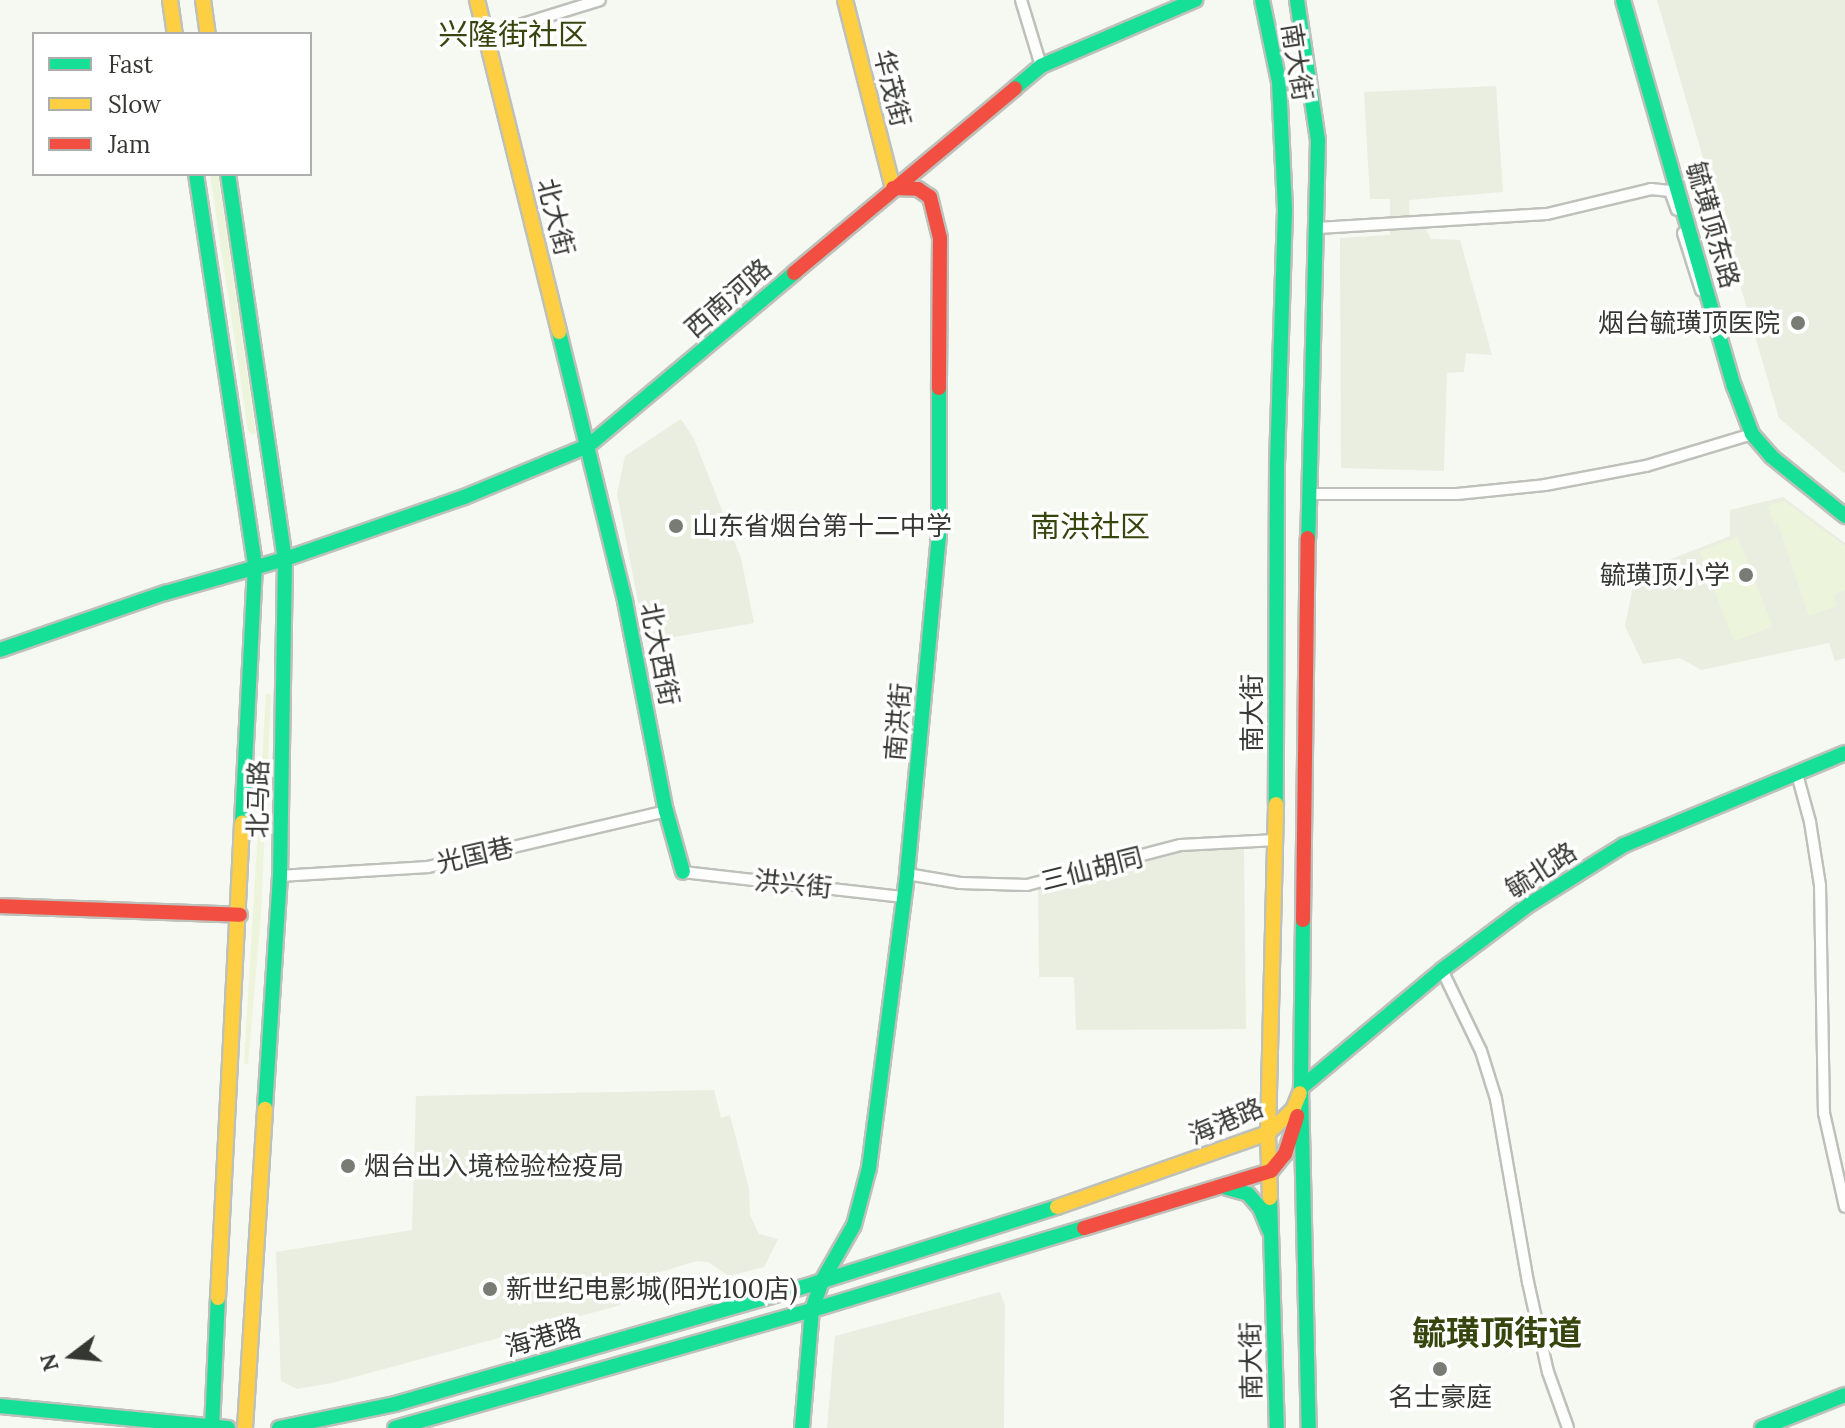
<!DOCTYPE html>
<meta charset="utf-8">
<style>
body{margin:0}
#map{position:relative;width:1845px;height:1428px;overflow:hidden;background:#f6f8f2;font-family:Lora,"Noto Sans SC",serif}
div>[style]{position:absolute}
.built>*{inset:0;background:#e9eee1}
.green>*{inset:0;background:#ecf5dc;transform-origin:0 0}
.roads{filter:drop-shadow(2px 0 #bec0ba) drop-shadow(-2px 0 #bec0ba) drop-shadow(0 2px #bec0ba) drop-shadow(0 -2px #bec0ba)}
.street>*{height:10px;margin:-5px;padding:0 5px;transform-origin:5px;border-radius:5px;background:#fefefd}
.fast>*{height:14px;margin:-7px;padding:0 7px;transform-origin:7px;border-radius:7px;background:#16e098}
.slow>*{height:14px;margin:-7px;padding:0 7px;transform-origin:7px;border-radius:7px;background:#ffcf43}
.jam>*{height:14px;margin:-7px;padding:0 7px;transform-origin:7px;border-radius:7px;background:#f24e42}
.dots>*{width:22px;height:22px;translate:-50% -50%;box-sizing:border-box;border:4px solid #fff;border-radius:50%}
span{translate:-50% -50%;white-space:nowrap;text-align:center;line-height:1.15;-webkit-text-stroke:7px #fff;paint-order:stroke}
.street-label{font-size:26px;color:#353732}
.poi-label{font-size:26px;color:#353732}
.right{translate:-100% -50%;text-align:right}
.left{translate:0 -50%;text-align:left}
.quarter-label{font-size:30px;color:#37460e}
.district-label{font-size:34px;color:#37460e;font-weight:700}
.legend{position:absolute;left:32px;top:32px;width:280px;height:144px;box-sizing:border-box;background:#fff;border:2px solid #aeafad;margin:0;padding:10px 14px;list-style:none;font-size:24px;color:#353732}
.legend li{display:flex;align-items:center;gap:16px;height:40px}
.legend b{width:40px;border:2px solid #aeafad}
.north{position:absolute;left:32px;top:1316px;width:80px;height:80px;-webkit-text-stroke:6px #fff;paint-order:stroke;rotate:254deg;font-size:22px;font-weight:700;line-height:32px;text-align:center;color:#353732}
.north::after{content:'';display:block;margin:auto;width:28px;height:36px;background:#353732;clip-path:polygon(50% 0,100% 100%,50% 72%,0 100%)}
</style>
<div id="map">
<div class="built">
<div style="clip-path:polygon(1657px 0,1845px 0,1845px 474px,1779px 418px)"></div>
<div style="clip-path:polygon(1496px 86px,1503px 192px,1409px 200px,1410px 228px,1425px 227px,1431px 239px,1460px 240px,1492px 355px,1466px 353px,1464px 372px,1447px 373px,1444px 471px,1341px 468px,1340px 238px,1390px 235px,1390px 199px,1370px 199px,1364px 92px)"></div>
<div style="clip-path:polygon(681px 419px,694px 439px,741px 558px,754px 623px,646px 642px,617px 494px,625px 456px)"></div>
<div style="clip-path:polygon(1783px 497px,1845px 543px,1845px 658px,1835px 661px,1829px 643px,1701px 670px,1680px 658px,1643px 664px,1625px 626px,1633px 587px,1661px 563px,1730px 536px,1730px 510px)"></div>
<div style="clip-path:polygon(1244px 847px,1246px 1029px,1076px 1030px,1074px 977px,1039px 977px,1038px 889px,1183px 850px)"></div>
<div style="clip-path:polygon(714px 1090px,721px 1118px,730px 1115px,749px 1189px,750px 1215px,759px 1234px,778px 1239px,764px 1267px,729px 1276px,708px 1262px,697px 1261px,617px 1285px,621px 1305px,332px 1383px,297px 1389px,281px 1381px,276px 1252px,412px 1230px,416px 1096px)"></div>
<div style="clip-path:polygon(1000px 1292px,1005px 1306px,1004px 1428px,827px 1428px,835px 1336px)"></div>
</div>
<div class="green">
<div style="clip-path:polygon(210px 174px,218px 174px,256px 433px,253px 435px,248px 431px)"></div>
<div style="clip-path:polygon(1784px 501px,1845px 546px,1845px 590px,1833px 595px,1837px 606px,1809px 616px,1778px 523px,1774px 524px,1768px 506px)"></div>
<div style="left:1738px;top:537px;width:96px;height:41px;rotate:69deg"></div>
<div style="clip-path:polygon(266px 693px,271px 695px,261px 915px,248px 1065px,244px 1063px)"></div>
</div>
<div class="roads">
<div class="street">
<div style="left:1021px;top:0;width:69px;rotate:73.1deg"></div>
<div style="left:487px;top:35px;width:118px;rotate:-17.2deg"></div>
<div style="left:1318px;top:228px;width:229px;rotate:-3.5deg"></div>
<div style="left:1547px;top:214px;width:107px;rotate:-13.5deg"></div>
<div style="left:1651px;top:189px;width:19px;rotate:6deg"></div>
<div style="left:1670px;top:191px;width:20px;rotate:70deg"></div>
<div style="left:1683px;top:233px;width:60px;rotate:72.5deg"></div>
<div style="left:1309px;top:494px;width:148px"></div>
<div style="left:1457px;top:494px;width:88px;rotate:-5.8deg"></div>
<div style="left:1545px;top:485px;width:103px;rotate:-10.7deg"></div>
<div style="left:1646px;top:466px;width:111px;rotate:-16.8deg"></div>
<div style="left:1797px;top:774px;width:50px;rotate:74.8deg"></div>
<div style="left:1810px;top:822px;width:64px;rotate:81deg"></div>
<div style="left:1820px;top:885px;width:228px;rotate:89deg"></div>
<div style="left:1824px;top:1113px;width:96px;rotate:77.4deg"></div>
<div style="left:683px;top:872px;width:222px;rotate:6.5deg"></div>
<div style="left:907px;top:874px;width:54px;rotate:9.6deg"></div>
<div style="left:960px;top:883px;width:67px;rotate:1.7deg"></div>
<div style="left:1027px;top:885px;width:159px;rotate:-14.6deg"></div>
<div style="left:1181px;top:845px;width:95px;rotate:-3deg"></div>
<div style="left:280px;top:876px;width:148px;rotate:-3.5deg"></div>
<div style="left:428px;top:867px;width:244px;rotate:-13.2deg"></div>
<div style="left:1442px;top:970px;width:90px;rotate:64.3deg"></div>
<div style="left:1481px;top:1051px;width:50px;rotate:72.6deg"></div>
<div style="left:1496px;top:1099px;width:186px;rotate:80.1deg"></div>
<div style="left:1528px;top:1282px;width:92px;rotate:77.5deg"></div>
<div style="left:1548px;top:1372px;width:59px;rotate:70.3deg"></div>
</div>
<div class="fast">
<div style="left:1262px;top:0;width:84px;rotate:78.3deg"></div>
<div style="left:1279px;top:82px;width:128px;rotate:87.3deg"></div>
<div style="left:1285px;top:210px;width:254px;rotate:91.8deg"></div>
<div style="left:1277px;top:464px;width:340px;rotate:90.2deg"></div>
<div style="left:1297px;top:0;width:142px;rotate:81.5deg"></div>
<div style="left:1318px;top:140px;width:398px;rotate:91.4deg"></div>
<div style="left:1623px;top:0;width:402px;rotate:74deg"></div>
<div style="left:1734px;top:386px;width:51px;rotate:69.4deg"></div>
<div style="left:1752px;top:434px;width:30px;rotate:49deg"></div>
<div style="left:1772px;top:457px;width:94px;rotate:38.9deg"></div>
<div style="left:1015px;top:88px;width:34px;rotate:-40deg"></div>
<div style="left:1041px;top:66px;width:168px;rotate:-23.2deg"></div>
<div style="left:196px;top:174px;width:396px;rotate:81.4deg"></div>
<div style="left:255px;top:566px;width:257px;rotate:92.9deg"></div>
<div style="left:228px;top:174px;width:389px;rotate:81.6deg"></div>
<div style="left:285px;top:559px;width:317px;rotate:90.9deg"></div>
<div style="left:280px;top:876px;width:233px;rotate:93.7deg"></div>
<div style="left:559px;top:332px;width:277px;rotate:76.2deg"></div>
<div style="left:625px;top:601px;width:214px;rotate:79deg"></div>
<div style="left:666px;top:811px;width:63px;rotate:74.4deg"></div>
<div style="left:0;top:650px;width:175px;rotate:-19.1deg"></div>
<div style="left:165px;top:593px;width:125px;rotate:-15.8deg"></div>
<div style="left:285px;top:559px;width:189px;rotate:-19.1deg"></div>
<div style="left:464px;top:497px;width:134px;rotate:-22.4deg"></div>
<div style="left:588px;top:446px;width:269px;rotate:-40deg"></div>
<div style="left:1303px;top:920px;width:168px;rotate:90.7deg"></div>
<div style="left:1301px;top:1088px;width:340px;rotate:88.7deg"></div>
<div style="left:1301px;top:1088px;width:184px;rotate:-39.9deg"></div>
<div style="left:1442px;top:970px;width:110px;rotate:-36.9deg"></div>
<div style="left:1530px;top:904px;width:111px;rotate:-32.1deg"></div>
<div style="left:1624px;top:845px;width:239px;rotate:-22.6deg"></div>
<div style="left:1224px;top:1187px;width:25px;rotate:16deg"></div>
<div style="left:1248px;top:1194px;width:18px;rotate:49deg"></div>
<div style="left:1260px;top:1208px;width:24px;rotate:68deg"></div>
<div style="left:1270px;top:1198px;width:230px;rotate:88.3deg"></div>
<div style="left:0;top:1406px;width:229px;rotate:5.5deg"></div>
<div style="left:212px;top:1428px;width:130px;rotate:-87.4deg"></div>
<div style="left:279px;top:1428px;width:118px;rotate:-11.7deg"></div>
<div style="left:395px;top:1404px;width:438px;rotate:-16deg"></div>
<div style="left:816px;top:1283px;width:253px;rotate:-17.5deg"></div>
<div style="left:395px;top:1428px;width:433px;rotate:-15.8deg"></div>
<div style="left:812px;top:1310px;width:284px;rotate:-16.8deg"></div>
<div style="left:802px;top:1428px;width:118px;rotate:-85.2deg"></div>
<div style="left:812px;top:1310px;width:31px;rotate:-71deg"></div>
<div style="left:822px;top:1281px;width:64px;rotate:-60.3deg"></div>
<div style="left:854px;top:1225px;width:59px;rotate:-75.3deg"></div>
<div style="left:869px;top:1168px;width:296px;rotate:-82.6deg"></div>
<div style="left:907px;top:874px;width:340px;rotate:-84.6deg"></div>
<div style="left:939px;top:536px;width:148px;rotate:-90deg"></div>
<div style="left:1762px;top:1428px;width:89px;rotate:-21.7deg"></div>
</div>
<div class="slow">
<div style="left:170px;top:0;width:34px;rotate:82deg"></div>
<div style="left:203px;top:0;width:34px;rotate:82deg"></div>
<div style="left:477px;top:0;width:342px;rotate:76.1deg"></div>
<div style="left:845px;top:0;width:194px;rotate:75.7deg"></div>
<div style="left:1270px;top:1198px;width:65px;rotate:-91.8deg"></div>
<div style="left:1268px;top:1133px;width:329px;rotate:-88.6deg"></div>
<div style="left:1057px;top:1207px;width:224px;rotate:-19.3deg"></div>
<div style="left:1268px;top:1133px;width:34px;rotate:-43deg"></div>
<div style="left:1293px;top:1110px;width:18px;rotate:-68deg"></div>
<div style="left:218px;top:1298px;width:476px;rotate:-87.1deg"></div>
<div style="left:245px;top:1428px;width:320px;rotate:-86.4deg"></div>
</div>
<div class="jam">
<div style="left:893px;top:188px;width:25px;rotate:2deg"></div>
<div style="left:918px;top:189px;width:14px;rotate:34deg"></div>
<div style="left:930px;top:197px;width:42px;rotate:76.3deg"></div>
<div style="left:940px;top:238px;width:150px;rotate:90.4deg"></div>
<div style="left:794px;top:273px;width:288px;rotate:-39.9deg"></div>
<div style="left:0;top:906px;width:240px;rotate:2.1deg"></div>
<div style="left:1303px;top:920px;width:382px;rotate:-89.3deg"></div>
<div style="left:1084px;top:1228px;width:195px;rotate:-17deg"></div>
<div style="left:1271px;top:1171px;width:22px;rotate:-51deg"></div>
<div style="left:1285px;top:1154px;width:40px;rotate:-72deg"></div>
</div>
</div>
<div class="dots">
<div style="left:1798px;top:323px;background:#797b75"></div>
<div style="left:676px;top:526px;background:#797b75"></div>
<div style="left:1746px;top:575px;background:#797b75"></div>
<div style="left:348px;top:1166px;background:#797b75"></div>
<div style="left:490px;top:1289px;background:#797b75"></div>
<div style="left:1440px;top:1369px;background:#797b75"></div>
</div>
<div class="street-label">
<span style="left:1297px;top:62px;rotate:81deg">南大街</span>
<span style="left:892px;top:88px;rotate:76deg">华茂街</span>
<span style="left:556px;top:217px;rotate:76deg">北大街</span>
<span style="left:1713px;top:225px;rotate:74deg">毓璜顶东路</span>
<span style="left:728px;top:298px;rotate:-41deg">西南河路</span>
<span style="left:660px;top:654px;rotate:79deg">北大西街</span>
<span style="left:1252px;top:713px;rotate:-90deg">南大街</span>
<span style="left:898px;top:722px;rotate:-85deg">南洪街</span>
<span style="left:258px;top:799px;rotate:-89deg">北马路</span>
<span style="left:475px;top:855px;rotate:-13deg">光国巷</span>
<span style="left:1092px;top:869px;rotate:-14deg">三仙胡同</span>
<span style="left:1541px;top:870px;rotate:-33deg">毓北路</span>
<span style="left:793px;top:884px;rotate:6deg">洪兴街</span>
<span style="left:1226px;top:1121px;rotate:-23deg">海港路</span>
<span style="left:543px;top:1337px;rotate:-16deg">海港路</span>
<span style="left:1251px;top:1361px;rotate:-91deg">南大街</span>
</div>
<div class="poi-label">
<span class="right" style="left:1780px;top:323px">烟台毓璜顶医院</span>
<span class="left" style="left:692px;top:526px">山东省烟台第十二中学</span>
<span class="right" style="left:1730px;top:575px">毓璜顶小学</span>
<span class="left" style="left:364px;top:1166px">烟台出入境检验检疫局</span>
<span class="left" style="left:506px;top:1289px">新世纪电影城(阳光100店)</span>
<span style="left:1440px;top:1397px">名士豪庭</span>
</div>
<div class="quarter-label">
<span style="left:513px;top:34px">兴隆街社区</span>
<span style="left:1090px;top:526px">南洪社区</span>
</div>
<div class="district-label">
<span style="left:1497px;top:1333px">毓璜顶街道</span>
</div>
<ul class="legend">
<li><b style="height:10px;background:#16e098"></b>Fast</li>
<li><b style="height:10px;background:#ffcf43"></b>Slow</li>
<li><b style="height:10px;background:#f24e42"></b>Jam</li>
</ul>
<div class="north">N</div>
</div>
